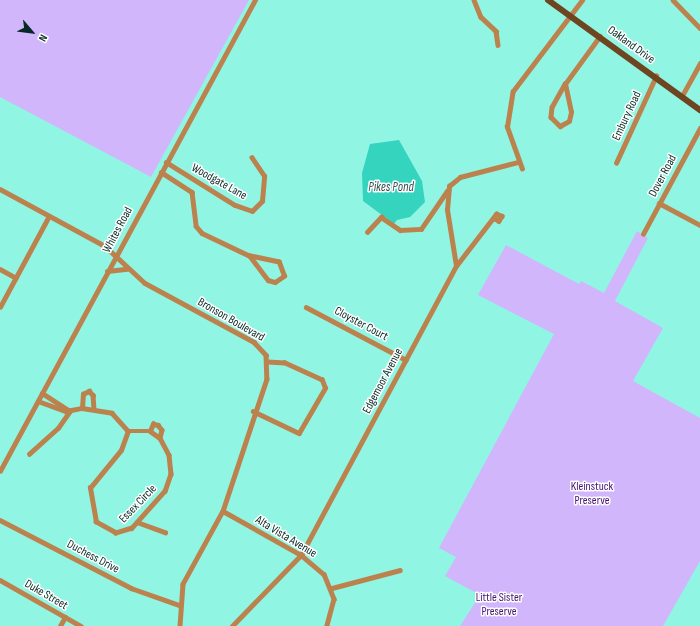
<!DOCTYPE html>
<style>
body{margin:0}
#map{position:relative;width:700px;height:626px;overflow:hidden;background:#91f5e4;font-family:"Sofia Sans Condensed",sans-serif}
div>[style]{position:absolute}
.green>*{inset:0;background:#d1b6fb}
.water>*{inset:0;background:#35d4bf}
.minor>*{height:4.5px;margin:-2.25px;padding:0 2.25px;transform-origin:2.25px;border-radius:2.25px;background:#bc824d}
.major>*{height:6px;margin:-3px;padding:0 3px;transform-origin:3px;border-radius:3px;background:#6d4520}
span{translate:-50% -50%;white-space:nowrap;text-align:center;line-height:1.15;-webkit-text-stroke:3px #fff;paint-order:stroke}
.street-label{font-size:12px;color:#072824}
.park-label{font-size:12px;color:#451074}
.water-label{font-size:13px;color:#33524d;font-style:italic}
.north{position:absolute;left:12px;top:12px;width:40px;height:40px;-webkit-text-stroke:3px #fff;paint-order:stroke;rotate:118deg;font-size:11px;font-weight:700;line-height:16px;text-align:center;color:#072824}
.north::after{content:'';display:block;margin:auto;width:14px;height:18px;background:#072824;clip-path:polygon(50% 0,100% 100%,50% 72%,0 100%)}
</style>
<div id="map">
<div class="green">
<div style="clip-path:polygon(0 0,249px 0,151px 177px,0 97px)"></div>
<div style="clip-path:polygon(637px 231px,648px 238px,615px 301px,663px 328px,633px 381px,700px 418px,700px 561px,663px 626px,460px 626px,480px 595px,445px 576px,456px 557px,439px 548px,554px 334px,478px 295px,506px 245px,579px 284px,581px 281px,604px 293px)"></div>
</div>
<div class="water">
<div style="clip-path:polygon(399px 140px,422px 181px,425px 202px,410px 217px,397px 220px,394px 224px,363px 201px,362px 173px,370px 144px)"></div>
</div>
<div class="minor">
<div style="left:474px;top:0;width:18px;rotate:68deg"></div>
<div style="left:481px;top:17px;width:21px;rotate:43deg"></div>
<div style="left:496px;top:31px;width:14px;rotate:82deg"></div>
<div style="left:673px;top:0;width:39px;rotate:46deg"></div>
<div style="left:565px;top:84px;width:26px;rotate:119deg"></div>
<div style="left:552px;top:107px;width:10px;rotate:96deg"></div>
<div style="left:551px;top:117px;width:13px;rotate:45deg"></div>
<div style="left:560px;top:126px;width:10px;rotate:-29deg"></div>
<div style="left:569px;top:121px;width:9px;rotate:-77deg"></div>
<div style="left:571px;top:112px;width:29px;rotate:-102deg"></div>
<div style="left:565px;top:84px;width:59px;rotate:-53.9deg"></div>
<div style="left:683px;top:94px;width:35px;rotate:-61deg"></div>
<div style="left:166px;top:162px;width:81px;rotate:31.9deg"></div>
<div style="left:235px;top:205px;width:18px;rotate:19deg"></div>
<div style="left:252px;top:211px;width:14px;rotate:-45deg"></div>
<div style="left:262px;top:201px;width:25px;rotate:-85deg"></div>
<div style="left:264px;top:176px;width:22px;rotate:-124deg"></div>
<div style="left:616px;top:163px;width:96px;rotate:-65.3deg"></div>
<div style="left:522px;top:169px;width:45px;rotate:-109.7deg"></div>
<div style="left:507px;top:127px;width:36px;rotate:-81deg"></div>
<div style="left:513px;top:91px;width:114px;rotate:-52.8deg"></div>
<div style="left:161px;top:172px;width:37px;rotate:33deg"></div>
<div style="left:192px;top:192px;width:34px;rotate:83deg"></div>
<div style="left:196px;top:226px;width:9px;rotate:49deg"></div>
<div style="left:202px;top:233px;width:53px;rotate:25.6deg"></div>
<div style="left:250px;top:256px;width:30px;rotate:53deg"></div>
<div style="left:268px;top:280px;width:7px;rotate:16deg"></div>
<div style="left:275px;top:282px;width:11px;rotate:-34deg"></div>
<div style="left:284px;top:276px;width:15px;rotate:-110deg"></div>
<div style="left:279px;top:262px;width:30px;rotate:-168deg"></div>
<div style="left:0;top:189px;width:119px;rotate:28.5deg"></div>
<div style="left:105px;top:246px;width:54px;rotate:42.8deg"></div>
<div style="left:145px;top:283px;width:124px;rotate:28.4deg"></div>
<div style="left:254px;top:342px;width:18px;rotate:47deg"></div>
<div style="left:266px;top:355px;width:24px;rotate:88deg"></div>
<div style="left:267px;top:379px;width:139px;rotate:108.4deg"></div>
<div style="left:223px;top:511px;width:83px;rotate:118.7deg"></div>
<div style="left:183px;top:584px;width:42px;rotate:94.1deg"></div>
<div style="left:659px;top:203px;width:47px;rotate:28.2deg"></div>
<div style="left:367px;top:232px;width:21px;rotate:-47deg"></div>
<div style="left:381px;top:217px;width:23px;rotate:34deg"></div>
<div style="left:400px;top:230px;width:21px;rotate:-3deg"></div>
<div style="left:421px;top:229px;width:46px;rotate:-55.6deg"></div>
<div style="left:643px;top:234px;width:120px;rotate:-61.7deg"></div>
<div style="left:456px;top:266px;width:66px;rotate:-52.4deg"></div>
<div style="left:496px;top:214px;width:6px;rotate:18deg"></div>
<div style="left:502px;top:216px;width:6px;rotate:121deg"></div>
<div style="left:499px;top:221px;width:5px;rotate:-158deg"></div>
<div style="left:0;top:269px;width:18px;rotate:29deg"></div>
<div style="left:107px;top:271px;width:20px;rotate:-6deg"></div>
<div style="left:0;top:307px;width:103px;rotate:-61.7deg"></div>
<div style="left:306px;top:307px;width:113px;rotate:27.9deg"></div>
<div style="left:42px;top:393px;width:33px;rotate:33deg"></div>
<div style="left:38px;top:401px;width:30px;rotate:20deg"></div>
<div style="left:66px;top:411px;width:16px;rotate:-11deg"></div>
<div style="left:82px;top:408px;width:30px;rotate:9deg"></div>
<div style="left:112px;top:413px;width:24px;rotate:48deg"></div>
<div style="left:82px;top:408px;width:14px;rotate:-86deg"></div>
<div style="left:83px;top:394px;width:7px;rotate:-27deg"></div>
<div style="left:89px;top:391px;width:6px;rotate:45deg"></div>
<div style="left:93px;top:395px;width:14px;rotate:86deg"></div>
<div style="left:253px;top:411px;width:51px;rotate:25.6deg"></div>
<div style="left:299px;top:433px;width:52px;rotate:-60deg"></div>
<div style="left:325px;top:388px;width:9px;rotate:-111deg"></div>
<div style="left:322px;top:380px;width:41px;rotate:-155.3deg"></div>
<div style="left:285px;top:363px;width:17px;rotate:-177deg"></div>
<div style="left:128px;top:431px;width:22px"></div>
<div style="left:150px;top:431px;width:12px;rotate:35deg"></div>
<div style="left:160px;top:438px;width:19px;rotate:62deg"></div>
<div style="left:169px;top:455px;width:19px;rotate:84deg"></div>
<div style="left:171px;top:474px;width:18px;rotate:109deg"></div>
<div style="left:165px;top:491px;width:50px;rotate:131.7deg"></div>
<div style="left:132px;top:528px;width:17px;rotate:163deg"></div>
<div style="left:116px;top:533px;width:23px;rotate:-151deg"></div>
<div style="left:96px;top:522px;width:35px;rotate:-100deg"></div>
<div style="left:90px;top:488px;width:49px;rotate:-50.8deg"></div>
<div style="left:121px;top:450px;width:20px;rotate:-70deg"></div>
<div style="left:150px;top:431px;width:8px;rotate:-67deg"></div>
<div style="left:153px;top:424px;width:5px;rotate:11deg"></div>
<div style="left:158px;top:425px;width:6px;rotate:51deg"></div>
<div style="left:162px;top:430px;width:8px;rotate:104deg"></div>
<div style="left:29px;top:454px;width:39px;rotate:-42deg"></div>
<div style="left:58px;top:428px;width:21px;rotate:-55deg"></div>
<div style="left:0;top:471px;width:536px;rotate:-61.57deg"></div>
<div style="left:223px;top:511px;width:90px;rotate:29.4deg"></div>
<div style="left:301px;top:555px;width:30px;rotate:40deg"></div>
<div style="left:324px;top:574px;width:27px;rotate:68deg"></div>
<div style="left:334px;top:599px;width:28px;rotate:105deg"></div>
<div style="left:0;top:520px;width:148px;rotate:27.4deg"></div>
<div style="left:131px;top:588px;width:51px;rotate:19.5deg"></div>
<div style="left:137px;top:522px;width:30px;rotate:20deg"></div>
<div style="left:0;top:580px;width:93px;rotate:29.6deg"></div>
<div style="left:332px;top:588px;width:70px;rotate:-14.8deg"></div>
<div style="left:60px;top:626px;width:10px;rotate:-61deg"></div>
<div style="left:232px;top:626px;width:99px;rotate:-45.8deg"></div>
<div style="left:301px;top:555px;width:328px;rotate:-61.8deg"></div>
<div style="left:456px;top:266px;width:57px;rotate:-99.1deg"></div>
<div style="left:447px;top:210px;width:24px;rotate:-85deg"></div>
<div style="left:449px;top:186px;width:14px;rotate:-39deg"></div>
<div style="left:460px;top:177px;width:60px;rotate:-14.5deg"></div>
</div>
<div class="major">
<div style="left:548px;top:0;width:188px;rotate:35.9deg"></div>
</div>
<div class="street-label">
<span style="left:631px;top:45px;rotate:36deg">Oakland Drive</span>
<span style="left:627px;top:116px;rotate:-65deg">Embury Road</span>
<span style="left:663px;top:176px;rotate:-62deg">Dover Road</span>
<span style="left:219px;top:182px;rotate:29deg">Woodgate Lane</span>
<span style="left:118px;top:230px;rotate:-62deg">Whites Road</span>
<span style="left:231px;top:320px;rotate:30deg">Bronson Boulevard</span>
<span style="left:361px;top:324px;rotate:28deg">Cloyster Court</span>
<span style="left:383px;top:381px;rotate:-62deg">Edgemoor Avenue</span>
<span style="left:138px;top:504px;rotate:-46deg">Essex Circle</span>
<span style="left:286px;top:537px;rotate:31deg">Alta Vista Avenue</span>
<span style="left:93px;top:557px;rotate:28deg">Duchess Drive</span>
<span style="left:46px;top:595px;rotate:30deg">Duke Street</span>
</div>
<div class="park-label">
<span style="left:592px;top:494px">Kleinstuck<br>Preserve</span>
<span style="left:499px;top:605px">Little Sister<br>Preserve</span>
</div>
<div class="water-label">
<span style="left:391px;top:187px">Pikes Pond</span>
</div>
<div class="north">N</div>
</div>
